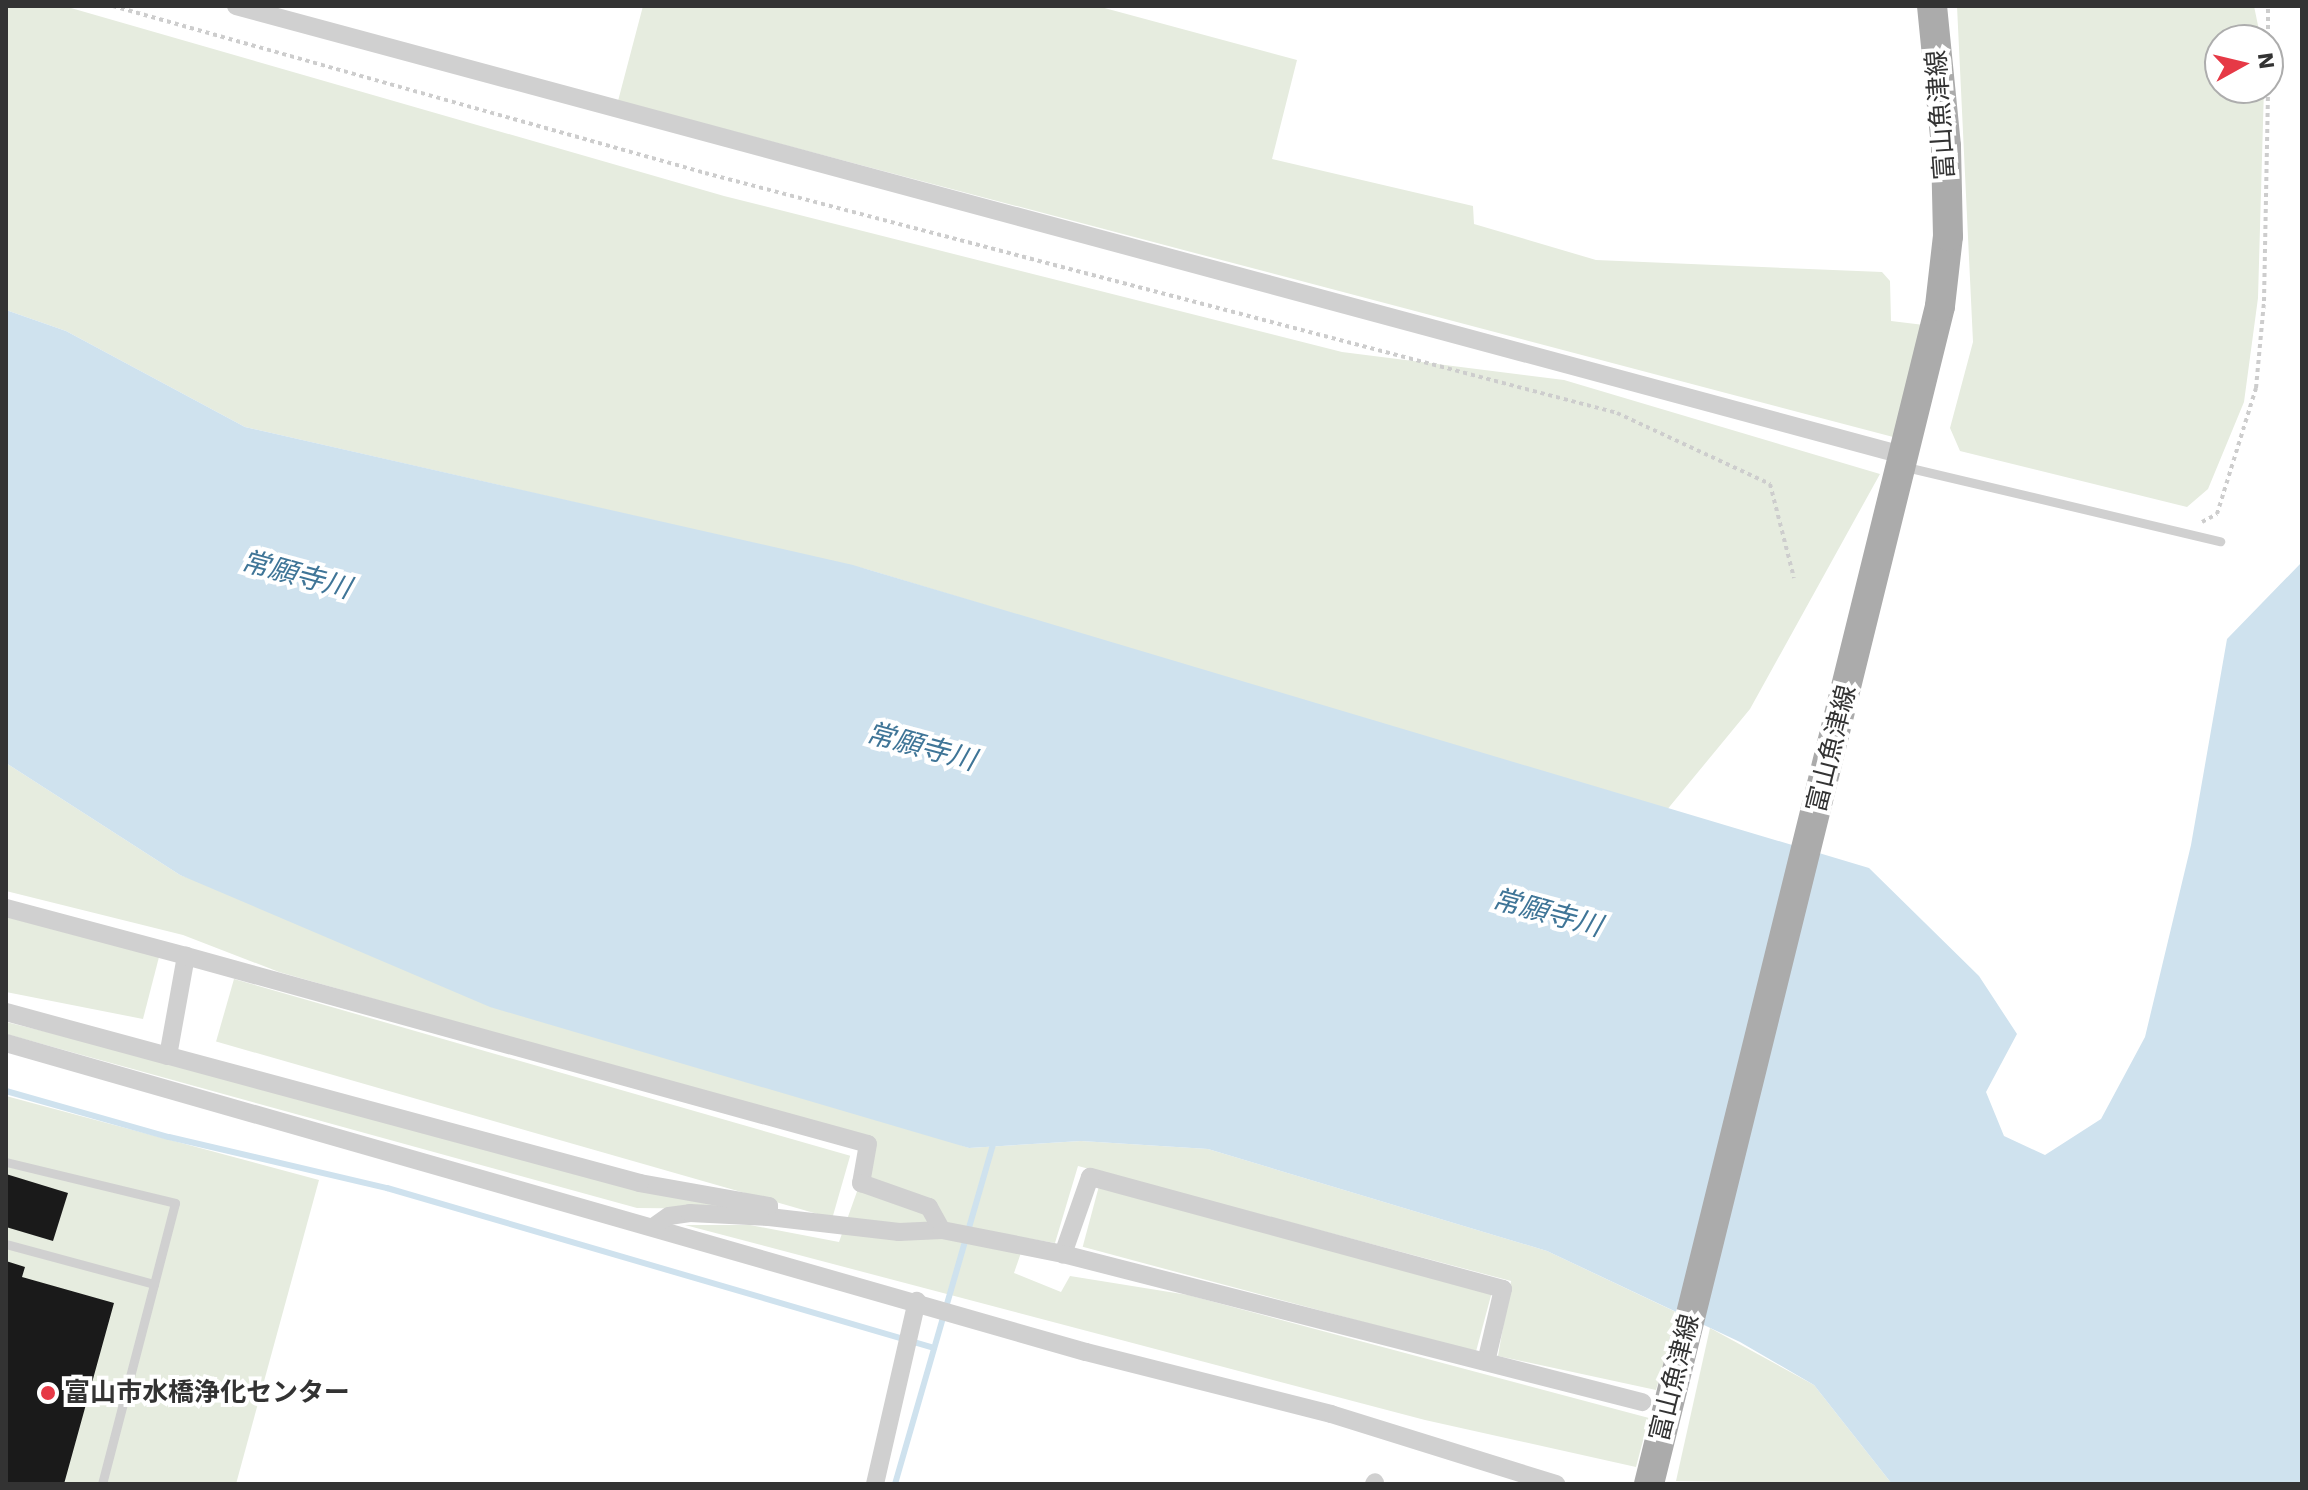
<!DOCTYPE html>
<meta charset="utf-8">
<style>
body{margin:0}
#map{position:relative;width:2308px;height:1490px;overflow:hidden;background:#fff;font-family:"Work Sans","Noto Sans JP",sans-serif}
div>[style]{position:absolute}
.green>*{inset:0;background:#e6ecdf;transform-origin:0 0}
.water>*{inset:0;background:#cfe2ee}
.stream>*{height:6px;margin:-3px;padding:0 3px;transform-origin:3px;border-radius:3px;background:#cfe2ee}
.building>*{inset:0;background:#1a1a1a}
.path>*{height:4px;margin-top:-2px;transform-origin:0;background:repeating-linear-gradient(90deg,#cdcdcd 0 4px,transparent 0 8px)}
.service>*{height:9px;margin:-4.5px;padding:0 4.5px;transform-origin:4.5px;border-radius:4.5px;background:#d0d0d0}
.minor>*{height:18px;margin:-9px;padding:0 9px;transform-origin:9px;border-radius:9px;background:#d0d0d0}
.primary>*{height:30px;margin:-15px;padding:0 15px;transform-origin:15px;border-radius:15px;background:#ababab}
.dots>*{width:22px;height:22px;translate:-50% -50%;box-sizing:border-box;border:4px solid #fff;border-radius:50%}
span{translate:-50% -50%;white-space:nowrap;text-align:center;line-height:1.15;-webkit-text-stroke:8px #fff;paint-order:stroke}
.street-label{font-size:26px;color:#333}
.poi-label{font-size:26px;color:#333;font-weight:700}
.left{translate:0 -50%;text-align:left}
.water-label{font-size:28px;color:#3f7597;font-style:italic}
.frame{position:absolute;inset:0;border:8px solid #333;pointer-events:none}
.north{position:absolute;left:2204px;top:24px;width:80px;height:80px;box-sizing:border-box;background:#fff;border:2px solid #adadad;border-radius:50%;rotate:82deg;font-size:22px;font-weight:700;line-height:32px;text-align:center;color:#333}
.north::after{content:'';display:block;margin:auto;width:28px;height:36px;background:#e63946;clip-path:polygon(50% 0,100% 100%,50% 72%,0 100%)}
</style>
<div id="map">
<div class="green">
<div style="clip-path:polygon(6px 6px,64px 6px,724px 196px,1342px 352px,1564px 380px,1880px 474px,1750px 709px,1666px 811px,866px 569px,245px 427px,66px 331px,6px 310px)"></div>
<div style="clip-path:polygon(643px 6px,1097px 6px,1297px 60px,1272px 159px,1473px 206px,1474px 224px,1596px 260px,1882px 272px,1890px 281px,1891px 321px,1924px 325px,1897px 438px,618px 101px)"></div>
<div style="clip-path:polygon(1957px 6px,2254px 6px,2261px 40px,2220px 40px,2220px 88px,2264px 88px,2258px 298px,2244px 402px,2208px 489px,2187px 507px,1960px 451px,1950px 428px,1973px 342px)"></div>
<div style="clip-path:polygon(6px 763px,180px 875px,969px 1148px,1081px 1141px,1208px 1149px,1547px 1251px,1678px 1313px,1656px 1390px,1498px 1356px,1511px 1281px,1078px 1166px,1055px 1243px,1026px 1238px,1014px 1273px,1061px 1292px,1070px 1276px,1188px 1295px,1649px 1418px,1636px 1467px,1425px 1420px,685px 1225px,750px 1225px,839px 1242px,875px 1141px,279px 972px,183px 935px,6px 891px)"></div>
<div style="clip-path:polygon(6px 916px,159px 957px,143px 1019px,6px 992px)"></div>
<div style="left:234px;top:979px;width:641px;height:65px;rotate:16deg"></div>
<div style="clip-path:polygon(6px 1022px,154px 1058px,735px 1209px,637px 1208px,6px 1034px)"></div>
<div style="clip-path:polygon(6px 1096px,319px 1180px,236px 1484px,6px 1484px)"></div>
<div style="left:1099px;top:1186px;width:407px;height:63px;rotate:15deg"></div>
<div style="clip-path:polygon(1710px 1328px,1814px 1385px,1892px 1484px,1676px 1481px)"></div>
</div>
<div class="water">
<div style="clip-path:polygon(6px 310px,66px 331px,245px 427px,853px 565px,1869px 868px,1979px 976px,2017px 1034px,1986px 1092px,2004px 1136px,2045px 1155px,2101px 1119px,2145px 1037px,2191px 845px,2227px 639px,2302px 562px,2302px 1484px,1892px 1484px,1814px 1385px,1740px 1342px,1547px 1251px,1208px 1149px,1081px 1141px,969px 1148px,490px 1007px,180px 875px,6px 763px)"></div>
</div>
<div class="stream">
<div style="left:6px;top:1091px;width:169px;rotate:15.8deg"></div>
<div style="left:169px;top:1137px;width:224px;rotate:13.2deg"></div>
<div style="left:387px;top:1188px;width:567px;rotate:16.29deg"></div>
<div style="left:895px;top:1484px;width:356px;rotate:-73.9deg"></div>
</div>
<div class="building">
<div style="clip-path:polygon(6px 1174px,68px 1193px,53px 1241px,6px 1227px)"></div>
<div style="clip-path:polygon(6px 1261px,25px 1267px,22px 1277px,114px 1303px,64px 1484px,6px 1484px)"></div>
</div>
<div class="path">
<div style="left:113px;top:6px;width:615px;rotate:15.75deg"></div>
<div style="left:705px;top:173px;width:943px;rotate:14.74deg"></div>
<div style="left:1617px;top:413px;width:169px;rotate:24.9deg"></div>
<div style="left:1770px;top:484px;width:97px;rotate:75.7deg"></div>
<div style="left:2268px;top:61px;width:55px;rotate:-90deg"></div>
<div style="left:2202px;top:522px;width:17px;rotate:-28deg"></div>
<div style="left:2217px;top:514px;width:132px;rotate:-72.8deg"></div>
<div style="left:2256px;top:388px;width:87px;rotate:-84.7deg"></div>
<div style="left:2264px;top:301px;width:213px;rotate:-88.9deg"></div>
</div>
<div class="service">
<div style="left:1906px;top:467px;width:323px;rotate:13.3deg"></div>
<div style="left:6px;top:1162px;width:174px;rotate:13.6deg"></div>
<div style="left:175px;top:1203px;width:84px;rotate:104.5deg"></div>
<div style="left:154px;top:1284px;width:153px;rotate:-164.9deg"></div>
<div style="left:102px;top:1484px;width:207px;rotate:-75.4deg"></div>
</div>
<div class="minor">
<div style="left:236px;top:6px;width:1730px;rotate:15.08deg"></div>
<div style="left:6px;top:908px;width:186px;rotate:14.9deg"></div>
<div style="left:6px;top:1012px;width:168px;rotate:15.2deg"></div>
<div style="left:6px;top:1043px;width:1123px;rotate:15.97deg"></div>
<div style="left:1086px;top:1352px;width:253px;rotate:14.2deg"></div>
<div style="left:1331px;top:1414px;width:236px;rotate:17.3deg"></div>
<div style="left:769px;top:1217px;width:131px;rotate:6.6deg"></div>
<div style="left:899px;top:1232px;width:43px;rotate:-2.7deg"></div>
<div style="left:653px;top:1227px;width:19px;rotate:-35deg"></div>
<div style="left:669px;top:1216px;width:21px;rotate:-8deg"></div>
<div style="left:690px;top:1213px;width:79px;rotate:2.9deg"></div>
<div style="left:769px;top:1217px;width:11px;rotate:-90deg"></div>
<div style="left:769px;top:1206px;width:131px;rotate:-169.9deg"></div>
<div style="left:640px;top:1183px;width:489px;rotate:-164.9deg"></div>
<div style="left:168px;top:1056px;width:102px;rotate:-79.8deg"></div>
<div style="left:186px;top:956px;width:707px;rotate:15.41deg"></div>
<div style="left:868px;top:1144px;width:40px;rotate:100deg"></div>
<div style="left:861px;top:1183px;width:72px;rotate:19.4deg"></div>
<div style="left:929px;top:1207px;width:26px;rotate:61deg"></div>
<div style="left:942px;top:1230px;width:123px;rotate:11.2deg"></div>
<div style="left:1486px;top:1362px;width:75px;rotate:-76.9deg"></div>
<div style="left:1503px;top:1289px;width:428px;rotate:-164.8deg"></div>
<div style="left:1090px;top:1177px;width:82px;rotate:109.3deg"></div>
<div style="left:1063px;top:1254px;width:598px;rotate:14.34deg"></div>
<div style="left:875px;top:1484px;width:188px;rotate:-77.1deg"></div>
<div style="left:1374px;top:1484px;width:2px;rotate:-63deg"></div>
</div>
<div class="primary">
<div style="left:1649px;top:1484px;width:1213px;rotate:-76.12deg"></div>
<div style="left:1940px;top:306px;width:70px;rotate:-83.5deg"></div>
<div style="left:1948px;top:236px;width:90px;rotate:-91.3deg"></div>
<div style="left:1946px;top:146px;width:141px;rotate:-95.7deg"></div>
</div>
<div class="dots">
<div style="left:48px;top:1393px;background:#e63946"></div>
</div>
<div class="street-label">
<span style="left:1941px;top:115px;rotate:-94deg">富山魚津線</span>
<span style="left:1832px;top:749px;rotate:-76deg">富山魚津線</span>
<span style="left:1675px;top:1378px;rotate:-76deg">富山魚津線</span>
</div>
<div class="poi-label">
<span class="left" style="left:64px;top:1393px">富山市水橋浄化センター</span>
</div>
<div class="water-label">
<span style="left:296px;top:575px;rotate:15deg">常願寺川</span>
<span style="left:921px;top:747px;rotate:15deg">常願寺川</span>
<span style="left:1547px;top:913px;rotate:15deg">常願寺川</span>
</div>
<div class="frame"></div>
<div class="north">N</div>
</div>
